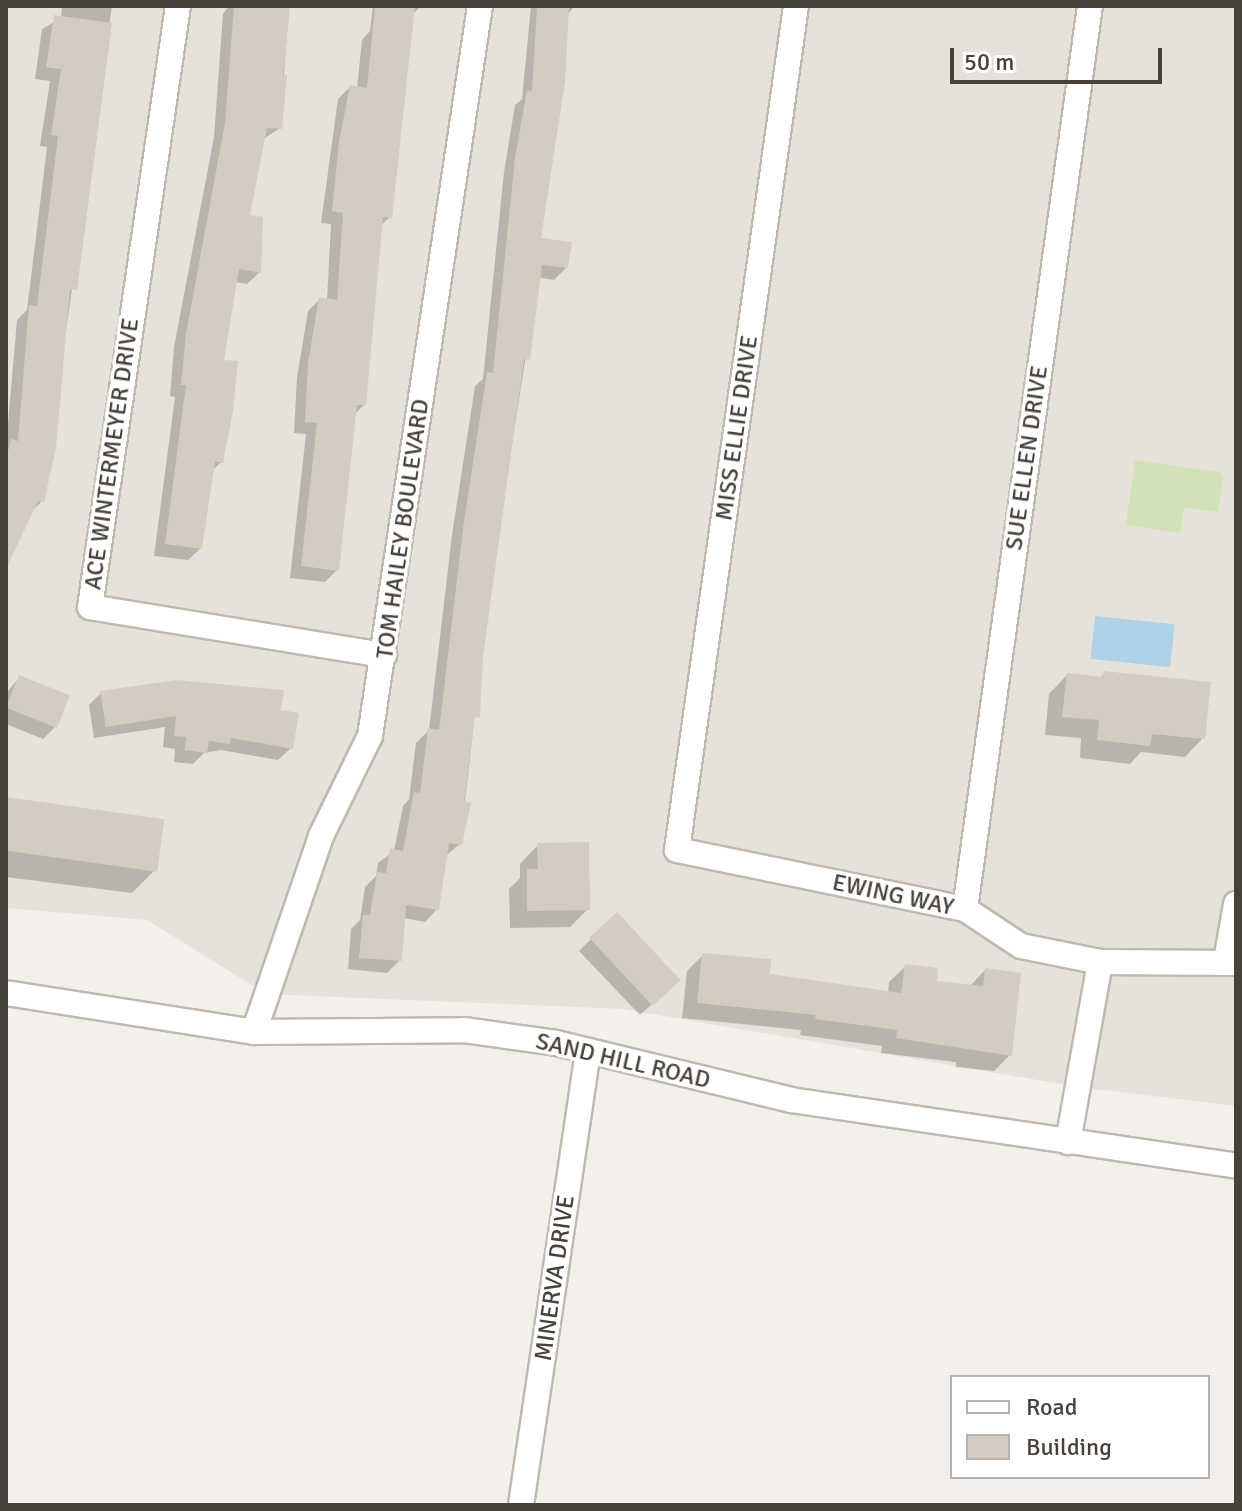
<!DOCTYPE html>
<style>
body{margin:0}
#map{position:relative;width:1242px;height:1511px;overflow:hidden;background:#f3f0eb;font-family:Signika,sans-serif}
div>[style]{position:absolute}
.residential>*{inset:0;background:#e6e2d9}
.green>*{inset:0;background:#d1e2b9}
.water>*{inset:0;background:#afd2e8;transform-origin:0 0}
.shadow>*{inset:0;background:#0003}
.building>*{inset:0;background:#d3ccc1;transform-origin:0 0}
.roads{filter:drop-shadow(2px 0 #beb8ae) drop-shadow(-2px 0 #beb8ae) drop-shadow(0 2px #beb8ae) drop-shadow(0 -2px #beb8ae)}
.minor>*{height:24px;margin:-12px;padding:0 12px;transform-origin:12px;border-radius:12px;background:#fff}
span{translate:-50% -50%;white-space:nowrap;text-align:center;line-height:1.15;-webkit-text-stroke:7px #fff;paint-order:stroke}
.street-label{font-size:24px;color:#464139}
.frame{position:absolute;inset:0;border:8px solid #464139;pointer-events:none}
.legend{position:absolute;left:950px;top:1375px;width:260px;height:104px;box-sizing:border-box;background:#fff;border:2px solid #b5b3b0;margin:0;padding:10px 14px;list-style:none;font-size:24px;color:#464139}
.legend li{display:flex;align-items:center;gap:16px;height:40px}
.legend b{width:40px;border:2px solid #b5b3b0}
.scale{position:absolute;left:950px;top:48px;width:212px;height:36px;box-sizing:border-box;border:4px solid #464139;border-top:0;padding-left:10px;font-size:24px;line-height:28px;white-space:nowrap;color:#464139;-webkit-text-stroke:6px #fff;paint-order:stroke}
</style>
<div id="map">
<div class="residential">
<div style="clip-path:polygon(6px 6px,1236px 6px,1236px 1106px,1078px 1087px,623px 1009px,266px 994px,147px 920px,6px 908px)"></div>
</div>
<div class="green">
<div style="clip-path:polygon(1135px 460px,1219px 472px,1223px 476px,1218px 512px,1184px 508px,1180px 533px,1126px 525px)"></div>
</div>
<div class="water">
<div style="left:1095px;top:616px;width:80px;height:43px;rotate:6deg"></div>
</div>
<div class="shadow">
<div style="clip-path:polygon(62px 6px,112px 6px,42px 501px,30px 513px,6px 565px,6px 446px,17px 320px,27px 310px,47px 147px,40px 146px,50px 81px,35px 79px,42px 29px,61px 18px)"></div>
<div style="clip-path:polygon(229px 6px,289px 6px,280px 128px,262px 140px,247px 217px,260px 272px,247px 284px,235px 282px,222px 362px,221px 462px,212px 471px,201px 548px,188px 560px,154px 556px,175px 397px,170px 396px,174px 347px,214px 137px,223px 14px)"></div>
<div style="clip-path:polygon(373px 6px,421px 6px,412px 15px,390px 217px,380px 226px,364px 405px,354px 415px,337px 570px,325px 582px,290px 578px,306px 434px,294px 433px,297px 377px,308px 311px,320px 299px,327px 300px,331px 224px,321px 223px,338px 99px,350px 87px,357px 88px,362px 40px,370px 31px)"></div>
<div style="clip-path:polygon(531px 6px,575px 6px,567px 15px,539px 239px,566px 268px,554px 280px,538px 277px,489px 593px,460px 844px,445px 856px,437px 909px,425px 922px,403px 918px,400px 960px,387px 973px,348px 969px,351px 929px,360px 920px,365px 887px,376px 876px,378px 863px,394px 851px,403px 806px,409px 799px,416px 743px,429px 730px,452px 535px,475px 386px,483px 379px,504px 172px,515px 105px,522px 99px)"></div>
<div style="clip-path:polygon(1105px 673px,1203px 738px,1185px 757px,1141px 752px,1130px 764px,1080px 758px,1081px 738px,1045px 735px,1049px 694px,1067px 675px,1099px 679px)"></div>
<div style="clip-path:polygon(20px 677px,68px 697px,55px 727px,43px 739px,6px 724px,6px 693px)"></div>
<div style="clip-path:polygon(177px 682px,282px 692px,279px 712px,291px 748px,278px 760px,221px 750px,204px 753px,193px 764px,174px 762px,175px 749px,163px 747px,165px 727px,94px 738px,89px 705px,101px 693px)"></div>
<div style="clip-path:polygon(6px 799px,156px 869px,132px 893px,6px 877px)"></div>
<div style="clip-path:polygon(538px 845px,588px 909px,570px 927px,510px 928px,509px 889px,520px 878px,520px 864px)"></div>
<div style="clip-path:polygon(591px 939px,665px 992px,640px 1015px,579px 951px)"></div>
<div style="clip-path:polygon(703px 955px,768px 976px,888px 993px,889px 982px,906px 966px,934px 983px,969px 987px,985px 970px,1010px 1055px,994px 1071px,956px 1067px,956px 1062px,881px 1053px,882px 1046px,800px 1035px,801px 1030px,682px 1018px,687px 971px)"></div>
</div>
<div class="building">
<div style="clip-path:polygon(234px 6px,290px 6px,283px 75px,287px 75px,282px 129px,267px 128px,250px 215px,263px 217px,261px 273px,239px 269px,224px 360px,238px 361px,233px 411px,223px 463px,215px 461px,202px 549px,165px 544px,186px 385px,181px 385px,186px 334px,225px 123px)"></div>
<div style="clip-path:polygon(375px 6px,415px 6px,392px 218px,383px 217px,366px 405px,357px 405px,339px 571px,301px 566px,317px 423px,305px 422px,308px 363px,319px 297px,337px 300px,343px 213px,332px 211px,339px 142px,350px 85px,367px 88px)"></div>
<div style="clip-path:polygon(537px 6px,569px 6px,565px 82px,541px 238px,572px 242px,568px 268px,542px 265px,530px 360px,524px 359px,483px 657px,480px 718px,475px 717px,464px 801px,471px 803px,462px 845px,449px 843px,439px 910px,406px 905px,402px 961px,359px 958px,363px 915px,370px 915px,377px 872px,386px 873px,390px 848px,403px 851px,414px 792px,420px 793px,428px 728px,439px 730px,464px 521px,487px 372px,493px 373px,515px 158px,527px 90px,532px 91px)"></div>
<div style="clip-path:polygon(54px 15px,112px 23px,77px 290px,70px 289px,56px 448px,44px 502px,38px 501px,6px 569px,6px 459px,11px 439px,18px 441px,29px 305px,37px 306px,58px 136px,51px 135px,61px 69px,46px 67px)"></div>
<div style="clip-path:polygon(1104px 671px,1211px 682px,1205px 739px,1152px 734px,1150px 746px,1097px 740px,1099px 720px,1062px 717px,1067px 673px,1103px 677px)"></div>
<div style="left:19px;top:675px;width:55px;height:35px;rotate:22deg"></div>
<div style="clip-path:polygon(177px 680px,284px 690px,281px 710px,299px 713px,293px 749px,231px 738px,230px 744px,209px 741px,207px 753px,185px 750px,186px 737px,174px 736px,176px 716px,106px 727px,100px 691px)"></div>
<div style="left:6px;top:797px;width:160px;height:53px;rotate:8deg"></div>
<div style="clip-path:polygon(589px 842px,590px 910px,527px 911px,527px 869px,538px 869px,537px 843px)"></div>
<div style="left:617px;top:912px;width:93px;height:38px;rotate:47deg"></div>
<div style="clip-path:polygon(702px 953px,771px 959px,770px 974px,901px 993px,905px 964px,938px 968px,937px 981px,983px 986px,985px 968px,1021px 973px,1012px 1056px,896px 1038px,897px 1030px,815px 1019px,816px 1015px,697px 1003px)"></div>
</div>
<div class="roads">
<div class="minor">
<div style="left:178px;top:6px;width:607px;rotate:98.33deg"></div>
<div style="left:90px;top:607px;width:298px;rotate:9.3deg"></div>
<div style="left:796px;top:6px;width:852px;rotate:98.03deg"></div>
<div style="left:677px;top:850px;width:294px;rotate:11.6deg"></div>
<div style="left:965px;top:909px;width:67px;rotate:33.5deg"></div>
<div style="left:1021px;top:946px;width:81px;rotate:11.4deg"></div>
<div style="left:1100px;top:962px;width:136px;rotate:0.4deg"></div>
<div style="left:965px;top:909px;width:912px;rotate:-82.12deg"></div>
<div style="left:1226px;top:961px;width:58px;rotate:-80deg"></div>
<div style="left:6px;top:993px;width:251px;rotate:8.9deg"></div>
<div style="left:254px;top:1032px;width:210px;rotate:-0.5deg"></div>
<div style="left:464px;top:1030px;width:93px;rotate:8deg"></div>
<div style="left:556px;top:1043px;width:242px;rotate:13.6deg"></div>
<div style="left:791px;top:1100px;width:450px;rotate:8.4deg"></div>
<div style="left:254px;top:1032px;width:207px;rotate:-71.1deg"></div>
<div style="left:321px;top:836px;width:111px;rotate:-63.9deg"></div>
<div style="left:370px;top:736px;width:738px;rotate:-81.43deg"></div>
<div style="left:1068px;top:1142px;width:183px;rotate:-79.9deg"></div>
<div style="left:521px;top:1505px;width:459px;rotate:-81.6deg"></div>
</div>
</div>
<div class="street-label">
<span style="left:737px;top:428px;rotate:-82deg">MISS ELLIE DRIVE</span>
<span style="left:112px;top:454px;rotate:-82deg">ACE WINTERMEYER DRIVE</span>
<span style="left:1027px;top:458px;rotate:-82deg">SUE ELLEN DRIVE</span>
<span style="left:403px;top:529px;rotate:-82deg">TOM HAILEY BOULEVARD</span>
<span style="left:893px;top:895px;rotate:12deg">EWING WAY</span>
<span style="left:623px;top:1061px;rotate:13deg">SAND HILL ROAD</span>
<span style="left:555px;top:1278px;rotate:-82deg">MINERVA DRIVE</span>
</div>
<div class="frame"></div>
<ul class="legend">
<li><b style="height:10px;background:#fff"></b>Road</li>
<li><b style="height:22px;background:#d3ccc1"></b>Building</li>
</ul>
<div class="scale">50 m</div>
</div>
